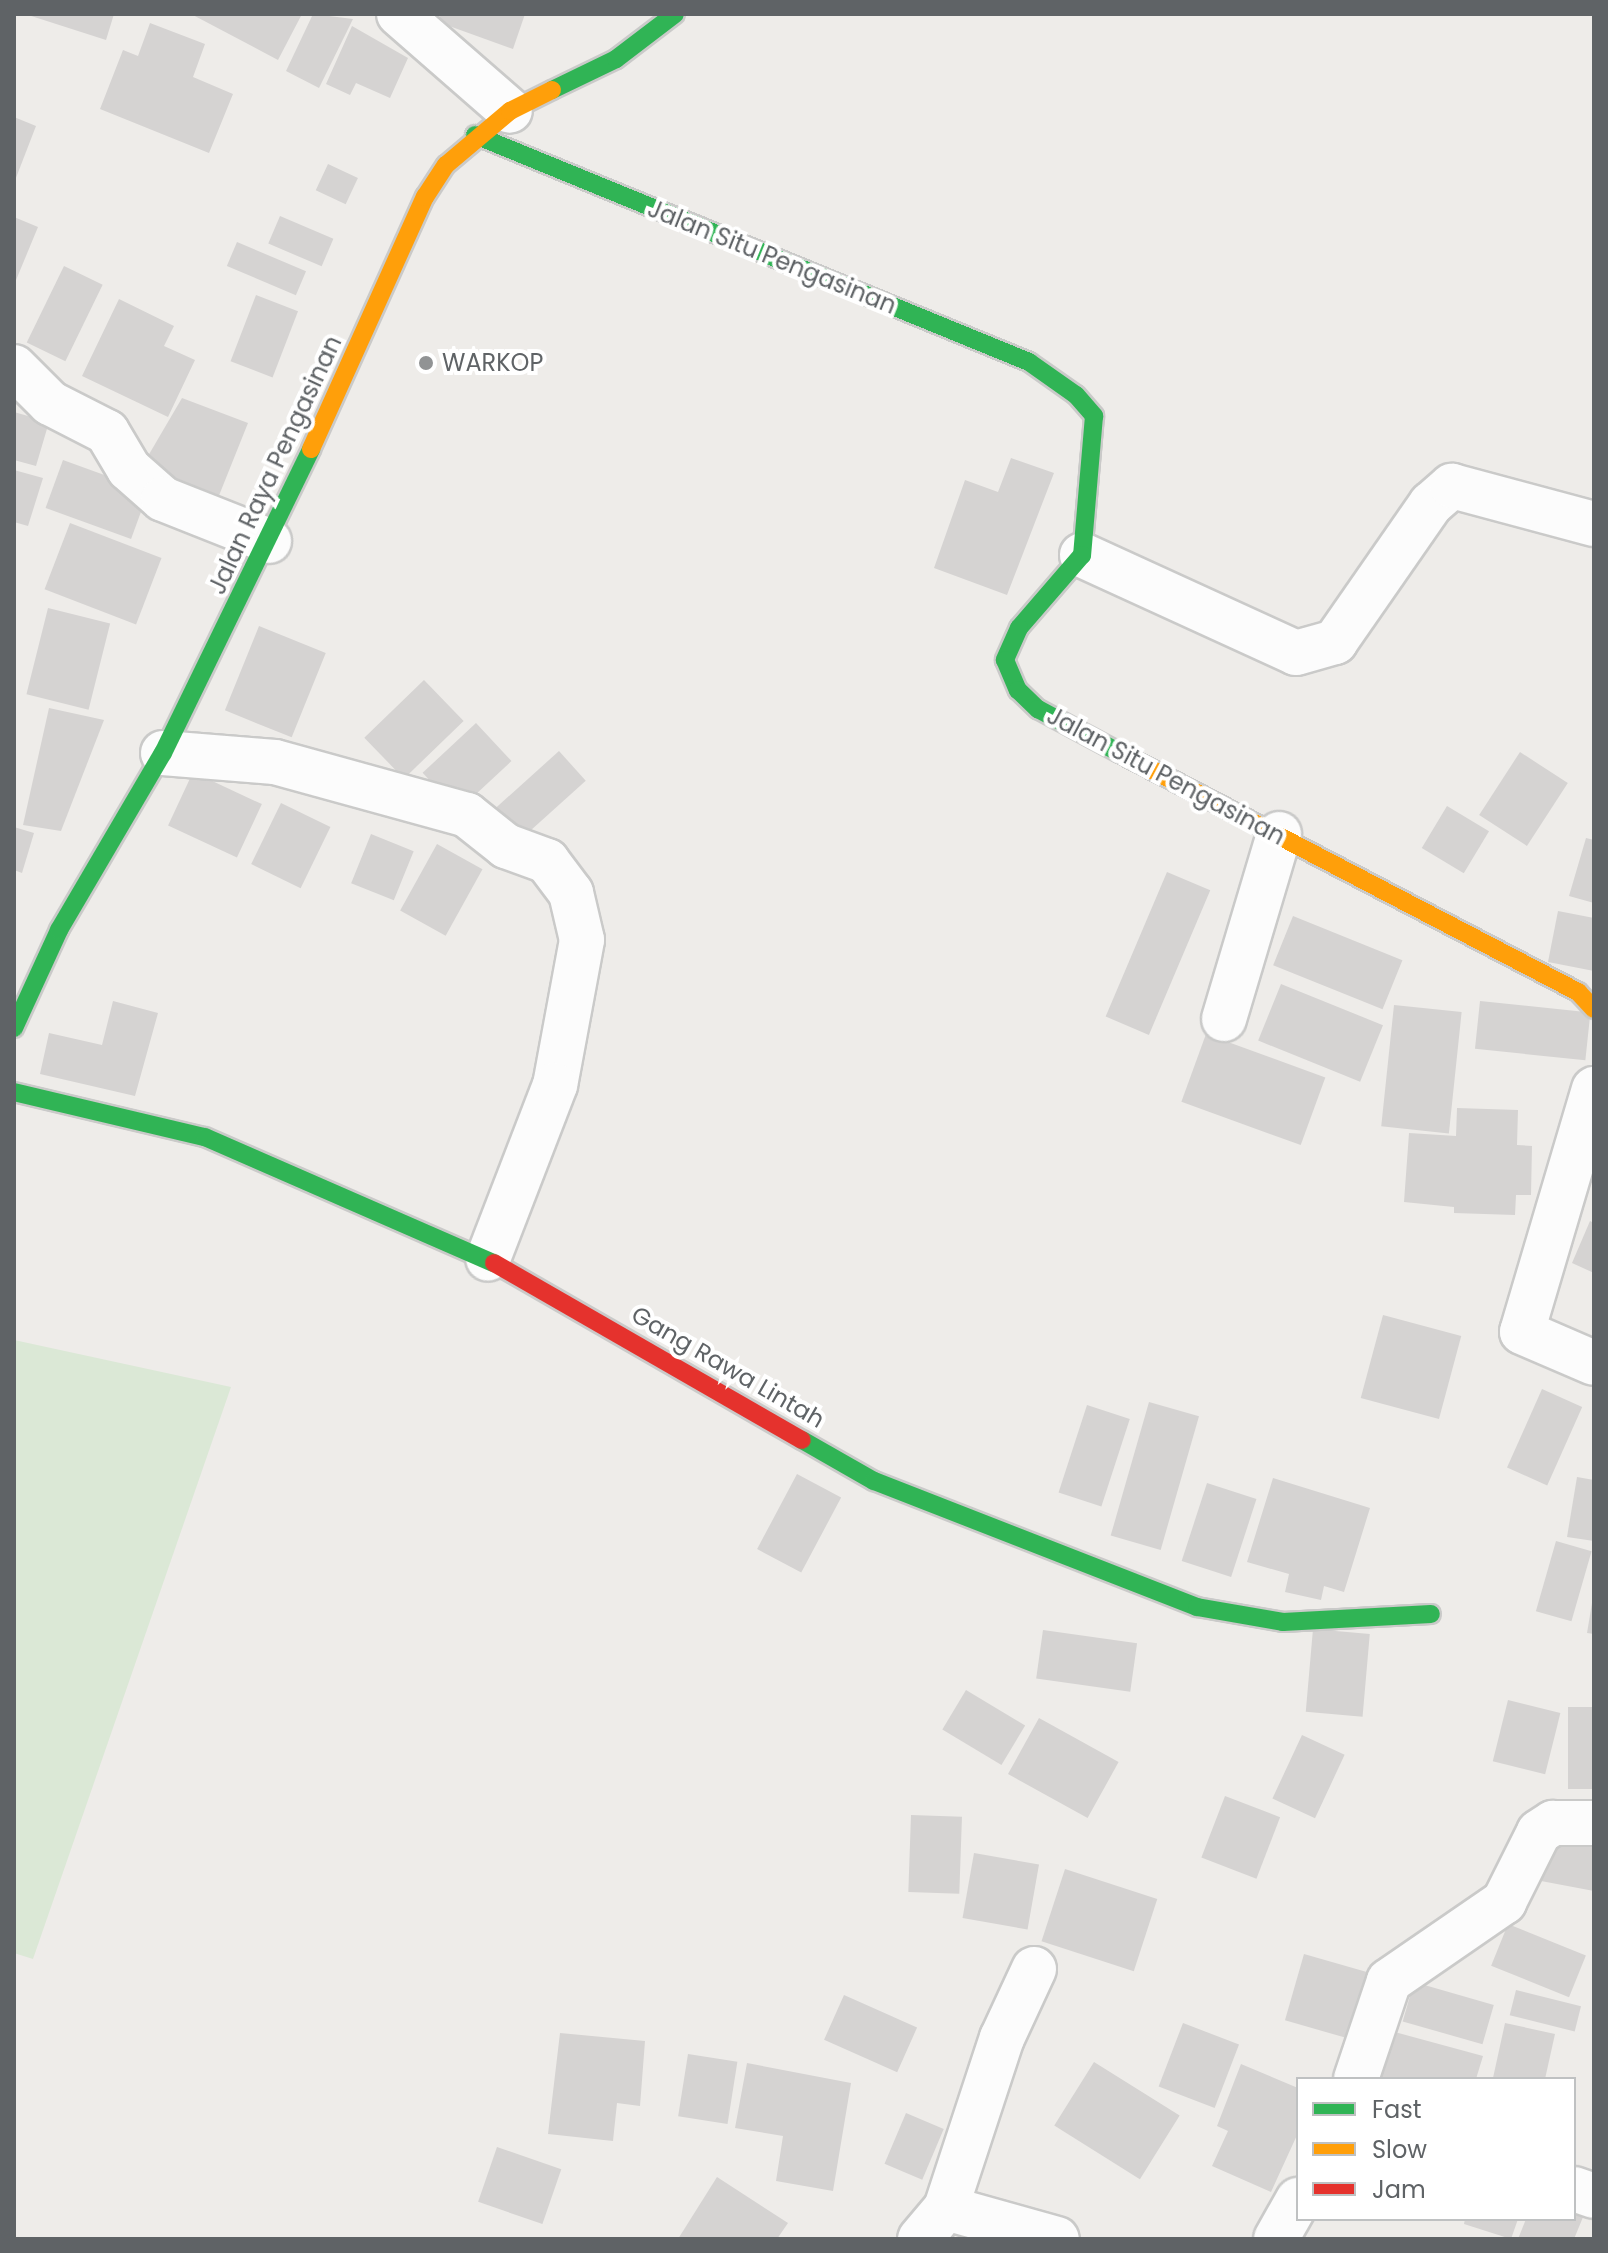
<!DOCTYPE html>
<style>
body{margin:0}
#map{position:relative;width:1608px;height:2253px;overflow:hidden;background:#eeece9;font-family:Poppins,sans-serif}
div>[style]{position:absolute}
.green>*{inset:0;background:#dbe8d6}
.building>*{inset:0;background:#d5d3d2;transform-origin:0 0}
.roads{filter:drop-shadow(2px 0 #cacac9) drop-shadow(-2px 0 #cacac9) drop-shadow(0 2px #cacac9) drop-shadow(0 -2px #cacac9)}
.street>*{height:44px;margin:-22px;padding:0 22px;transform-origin:22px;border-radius:22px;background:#fcfcfc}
.fast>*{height:18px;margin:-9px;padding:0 9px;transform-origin:9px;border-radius:9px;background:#30b455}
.slow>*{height:18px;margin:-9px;padding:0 9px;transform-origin:9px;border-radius:9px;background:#ff9f0a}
.jam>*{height:18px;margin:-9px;padding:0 9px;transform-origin:9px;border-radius:9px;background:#e5322d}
.dots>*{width:22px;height:22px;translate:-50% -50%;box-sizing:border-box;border:4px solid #fff;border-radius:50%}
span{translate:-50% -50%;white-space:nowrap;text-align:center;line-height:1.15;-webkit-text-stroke:8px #fff;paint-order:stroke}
.street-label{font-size:24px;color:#5f6366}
.poi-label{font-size:24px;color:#5f6366}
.left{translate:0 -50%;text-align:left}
.frame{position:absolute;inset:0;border:16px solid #5f6366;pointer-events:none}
.legend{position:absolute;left:1296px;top:2077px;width:280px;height:144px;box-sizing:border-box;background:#fff;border:2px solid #bfc1c2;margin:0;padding:10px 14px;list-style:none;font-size:24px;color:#5f6366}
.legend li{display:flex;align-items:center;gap:16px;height:40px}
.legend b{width:40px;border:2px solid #bfc1c2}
</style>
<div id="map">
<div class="green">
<div style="clip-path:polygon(14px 1340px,231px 1387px,33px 1959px,14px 1953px)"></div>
</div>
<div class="building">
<div style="clip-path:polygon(25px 14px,114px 14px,106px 40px)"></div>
<div style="clip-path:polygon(191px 14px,302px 14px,278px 60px)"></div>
<div style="clip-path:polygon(313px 14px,353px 19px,319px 88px,286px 71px)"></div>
<div style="clip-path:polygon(441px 14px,525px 14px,513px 49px,438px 22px)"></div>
<div style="clip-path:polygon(150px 23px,205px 44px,193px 77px,233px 94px,209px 153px,100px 109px,123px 50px,138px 56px)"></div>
<div style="clip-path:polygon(352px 26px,408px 58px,390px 98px,356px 83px,350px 95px,326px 84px)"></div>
<div style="clip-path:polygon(14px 117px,36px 126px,14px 183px)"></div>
<div style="left:328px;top:164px;width:33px;height:29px;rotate:25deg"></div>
<div style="left:280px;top:216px;width:58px;height:30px;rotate:23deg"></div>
<div style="clip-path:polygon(14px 217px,38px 227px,14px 285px)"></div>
<div style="left:237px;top:242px;width:75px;height:26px;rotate:23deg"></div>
<div style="left:64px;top:266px;width:43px;height:85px;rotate:26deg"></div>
<div style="left:256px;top:295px;width:45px;height:71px;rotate:21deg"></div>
<div style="clip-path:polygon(119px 299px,174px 326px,164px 346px,195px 360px,168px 417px,82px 376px)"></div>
<div style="clip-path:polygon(182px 398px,248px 423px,218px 498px,141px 468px)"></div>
<div style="clip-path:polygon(14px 412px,49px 422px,36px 466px,14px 460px)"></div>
<div style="clip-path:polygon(1011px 458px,1054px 473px,1007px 595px,934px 568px,965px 480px,998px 492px)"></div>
<div style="left:63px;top:460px;width:91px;height:51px;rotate:20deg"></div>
<div style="clip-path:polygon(14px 470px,43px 478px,28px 526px,14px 522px)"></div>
<div style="left:70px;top:523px;width:98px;height:71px;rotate:21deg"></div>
<div style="left:48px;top:608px;width:64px;height:89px;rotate:14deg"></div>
<div style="left:259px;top:626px;width:72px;height:91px;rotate:22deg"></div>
<div style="left:424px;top:680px;width:57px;height:83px;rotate:46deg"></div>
<div style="clip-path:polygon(49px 708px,104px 720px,61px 831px,23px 825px)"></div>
<div style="left:476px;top:723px;width:52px;height:73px;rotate:47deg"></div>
<div style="left:559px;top:751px;width:40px;height:93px;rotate:48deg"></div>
<div style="left:1520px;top:752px;width:57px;height:75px;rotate:33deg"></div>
<div style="left:193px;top:772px;width:76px;height:59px;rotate:25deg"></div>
<div style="left:281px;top:803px;width:55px;height:68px;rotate:26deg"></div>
<div style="left:1447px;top:806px;width:49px;height:49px;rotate:31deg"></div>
<div style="clip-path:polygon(14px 827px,34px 833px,22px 873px,14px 870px)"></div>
<div style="left:371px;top:834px;width:46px;height:53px;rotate:22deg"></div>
<div style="clip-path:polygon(1586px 838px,1594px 840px,1594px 903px,1569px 896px)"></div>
<div style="left:437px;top:844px;width:52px;height:76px;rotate:29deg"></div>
<div style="left:1167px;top:872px;width:47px;height:157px;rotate:23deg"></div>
<div style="clip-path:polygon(1558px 911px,1594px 918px,1594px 971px,1548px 962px)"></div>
<div style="left:1293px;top:916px;width:118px;height:53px;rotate:22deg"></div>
<div style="left:1281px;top:984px;width:110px;height:61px;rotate:22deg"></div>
<div style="clip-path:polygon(113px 1001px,158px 1013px,135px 1096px,40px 1074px,49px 1033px,102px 1045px)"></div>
<div style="left:1480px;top:1001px;width:111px;height:48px;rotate:6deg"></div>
<div style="left:1394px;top:1005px;width:68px;height:122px;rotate:6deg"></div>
<div style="left:1206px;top:1034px;width:127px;height:72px;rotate:20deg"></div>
<div style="clip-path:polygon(1457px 1108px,1518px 1110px,1517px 1145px,1532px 1146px,1531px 1195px,1516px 1195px,1515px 1215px,1454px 1213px,1454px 1207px,1404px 1202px,1409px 1133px,1456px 1136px)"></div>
<div style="clip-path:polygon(1590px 1221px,1594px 1223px,1594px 1273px,1572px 1263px)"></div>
<div style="left:1383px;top:1315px;width:81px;height:86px;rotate:15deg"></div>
<div style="left:1542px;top:1389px;width:44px;height:86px;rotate:24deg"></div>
<div style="left:1149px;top:1402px;width:52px;height:139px;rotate:16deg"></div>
<div style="left:1087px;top:1405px;width:45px;height:92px;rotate:18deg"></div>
<div style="left:797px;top:1474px;width:50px;height:85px;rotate:28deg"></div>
<div style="clip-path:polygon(1577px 1477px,1594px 1480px,1594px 1541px,1567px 1537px)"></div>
<div style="clip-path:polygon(1273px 1478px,1370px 1508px,1344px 1592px,1324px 1586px,1321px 1600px,1285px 1592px,1289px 1574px,1247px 1562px)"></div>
<div style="left:1207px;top:1483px;width:52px;height:82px;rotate:18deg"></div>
<div style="left:1556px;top:1541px;width:37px;height:73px;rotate:16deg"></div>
<div style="clip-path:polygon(1594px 1591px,1594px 1634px,1587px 1633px)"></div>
<div style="left:1313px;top:1629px;width:57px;height:83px;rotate:5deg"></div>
<div style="left:1043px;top:1630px;width:95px;height:49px;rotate:8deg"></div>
<div style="left:966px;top:1690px;width:69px;height:46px;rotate:31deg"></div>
<div style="left:1508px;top:1700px;width:54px;height:63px;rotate:14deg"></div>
<div style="left:1568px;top:1707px;width:26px;height:82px"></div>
<div style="left:1039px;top:1718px;width:91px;height:64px;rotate:29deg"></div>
<div style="left:1302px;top:1735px;width:47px;height:70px;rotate:25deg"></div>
<div style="left:1225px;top:1796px;width:59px;height:66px;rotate:21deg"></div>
<div style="left:911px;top:1815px;width:51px;height:77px;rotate:2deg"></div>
<div style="clip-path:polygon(1551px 1835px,1594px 1844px,1594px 1891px,1541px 1881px)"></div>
<div style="left:974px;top:1853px;width:66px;height:66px;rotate:10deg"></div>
<div style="left:1065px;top:1869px;width:97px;height:76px;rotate:18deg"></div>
<div style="left:1508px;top:1924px;width:84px;height:45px;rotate:22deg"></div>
<div style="left:1304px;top:1954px;width:68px;height:69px;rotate:16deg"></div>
<div style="left:1414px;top:1982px;width:83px;height:41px;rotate:16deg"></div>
<div style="left:1516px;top:1990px;width:67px;height:26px;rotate:14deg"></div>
<div style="left:844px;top:1995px;width:80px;height:49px;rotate:24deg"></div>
<div style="left:1183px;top:2023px;width:60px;height:68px;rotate:21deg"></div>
<div style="clip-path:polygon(1505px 2023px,1555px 2034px,1545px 2079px,1493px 2078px)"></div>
<div style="clip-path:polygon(1391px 2031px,1483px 2056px,1476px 2079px,1378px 2079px)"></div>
<div style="clip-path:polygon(560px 2033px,645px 2041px,640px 2106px,617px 2103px,613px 2141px,548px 2134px)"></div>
<div style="left:688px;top:2054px;width:50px;height:63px;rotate:9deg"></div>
<div style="left:1094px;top:2062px;width:101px;height:75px;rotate:32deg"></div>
<div style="clip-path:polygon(747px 2063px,851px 2083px,833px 2191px,776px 2181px,783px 2136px,735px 2128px)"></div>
<div style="clip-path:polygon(1241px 2064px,1298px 2088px,1298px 2133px,1271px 2192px,1212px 2166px,1228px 2131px,1217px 2126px)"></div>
<div style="left:906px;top:2113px;width:41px;height:55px;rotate:23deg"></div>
<div style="left:497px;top:2147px;width:68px;height:58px;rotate:19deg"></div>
<div style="clip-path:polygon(717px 2177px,788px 2223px,777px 2239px,678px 2239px)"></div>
<div style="clip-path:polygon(1574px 2200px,1588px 2205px,1574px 2239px,1518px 2239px,1526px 2219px,1574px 2219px)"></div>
<div style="clip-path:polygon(1465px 2219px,1518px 2219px,1511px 2239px,1464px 2224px)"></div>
</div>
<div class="roads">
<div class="street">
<div style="left:399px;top:14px;width:147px;rotate:41.1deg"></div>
<div style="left:14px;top:367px;width:51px;rotate:45deg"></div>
<div style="left:50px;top:403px;width:64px;rotate:27deg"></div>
<div style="left:107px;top:432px;width:43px;rotate:59.3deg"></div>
<div style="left:129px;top:469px;width:45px;rotate:41.4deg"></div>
<div style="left:163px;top:499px;width:114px;rotate:21.6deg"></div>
<div style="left:1082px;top:555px;width:235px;rotate:24.6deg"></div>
<div style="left:1296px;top:653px;width:41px;rotate:-15.8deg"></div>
<div style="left:1335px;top:642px;width:168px;rotate:-55.2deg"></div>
<div style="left:1431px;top:504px;width:28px;rotate:-41deg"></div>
<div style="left:1452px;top:486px;width:147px;rotate:15deg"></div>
<div style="left:163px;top:753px;width:112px;rotate:4.6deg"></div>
<div style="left:275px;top:762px;width:199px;rotate:15.4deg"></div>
<div style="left:467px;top:815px;width:50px;rotate:38.5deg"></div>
<div style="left:506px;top:846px;width:44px;rotate:20.1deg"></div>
<div style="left:547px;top:861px;width:40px;rotate:53deg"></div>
<div style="left:571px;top:893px;width:48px;rotate:76.8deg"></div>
<div style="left:582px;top:940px;width:147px;rotate:100.5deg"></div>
<div style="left:555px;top:1085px;width:186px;rotate:111.1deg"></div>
<div style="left:1224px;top:1019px;width:193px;rotate:-73.4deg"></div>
<div style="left:1594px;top:1089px;width:253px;rotate:106.5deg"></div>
<div style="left:1522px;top:1332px;width:78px;rotate:23.3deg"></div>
<div style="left:1356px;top:2079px;width:103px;rotate:-71.4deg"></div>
<div style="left:1389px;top:1981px;width:140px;rotate:-34.5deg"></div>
<div style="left:1504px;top:1902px;width:78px;rotate:-63.4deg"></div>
<div style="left:1539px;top:1832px;width:17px;rotate:-33deg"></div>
<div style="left:1553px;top:1823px;width:41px"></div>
<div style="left:1574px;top:2189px;width:21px;rotate:19deg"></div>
<div style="left:946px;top:2208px;width:179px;rotate:-71.8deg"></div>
<div style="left:1002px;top:2038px;width:76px;rotate:-65.1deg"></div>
<div style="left:920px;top:2239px;width:40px;rotate:-50deg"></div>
<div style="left:946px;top:2208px;width:115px;rotate:15.6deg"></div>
<div style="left:1276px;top:2239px;width:45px;rotate:-60.6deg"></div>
</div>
<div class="fast">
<div style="left:552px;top:90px;width:71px;rotate:-25.8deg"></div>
<div style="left:616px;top:59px;width:74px;rotate:-37.3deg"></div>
<div style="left:475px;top:135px;width:599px;rotate:22.28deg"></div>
<div style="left:1029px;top:362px;width:57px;rotate:35.1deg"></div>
<div style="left:1076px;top:395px;width:28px;rotate:49deg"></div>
<div style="left:1094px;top:416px;width:140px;rotate:94.9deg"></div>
<div style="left:1082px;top:555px;width:96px;rotate:130.8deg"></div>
<div style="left:1019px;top:628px;width:35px;rotate:114deg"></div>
<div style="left:1005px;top:660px;width:33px;rotate:67deg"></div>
<div style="left:1018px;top:690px;width:28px;rotate:44deg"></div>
<div style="left:1038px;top:709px;width:93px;rotate:28.2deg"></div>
<div style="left:14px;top:1028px;width:108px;rotate:-65.3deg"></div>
<div style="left:59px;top:930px;width:205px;rotate:-59.6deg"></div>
<div style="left:163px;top:753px;width:338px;rotate:-64deg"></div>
<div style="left:14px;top:1092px;width:196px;rotate:13.3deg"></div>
<div style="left:205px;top:1137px;width:315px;rotate:23.6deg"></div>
<div style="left:802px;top:1440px;width:83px;rotate:29.7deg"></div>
<div style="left:874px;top:1481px;width:347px;rotate:21.3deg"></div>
<div style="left:1197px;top:1607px;width:87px;rotate:9.9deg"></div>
<div style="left:1283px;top:1622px;width:148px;rotate:-3.1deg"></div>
</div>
<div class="slow">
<div style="left:311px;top:449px;width:277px;rotate:-65.7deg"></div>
<div style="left:425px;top:197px;width:38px;rotate:-57deg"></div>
<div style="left:446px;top:165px;width:84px;rotate:-40.2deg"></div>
<div style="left:510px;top:111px;width:47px;rotate:-26.6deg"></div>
<div style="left:1120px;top:753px;width:517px;rotate:27.56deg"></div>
<div style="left:1578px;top:992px;width:23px;rotate:47deg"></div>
</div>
<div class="jam">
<div style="left:494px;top:1263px;width:355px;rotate:29.9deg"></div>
</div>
</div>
<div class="dots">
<div style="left:426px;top:363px;background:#919394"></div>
</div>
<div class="street-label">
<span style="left:772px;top:257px;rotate:22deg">Jalan Situ Pengasinan</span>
<span style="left:275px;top:465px;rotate:-65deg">Jalan Raya Pengasinan</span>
<span style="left:1166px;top:776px;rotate:28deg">Jalan Situ Pengasinan</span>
<span style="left:728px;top:1367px;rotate:30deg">Gang Rawa Lintah</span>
</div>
<div class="poi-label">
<span class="left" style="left:442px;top:363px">WARKOP</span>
</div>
<div class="frame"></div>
<ul class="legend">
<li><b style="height:10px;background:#30b455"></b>Fast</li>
<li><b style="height:10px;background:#ff9f0a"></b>Slow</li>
<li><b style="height:10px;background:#e5322d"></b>Jam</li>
</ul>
</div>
